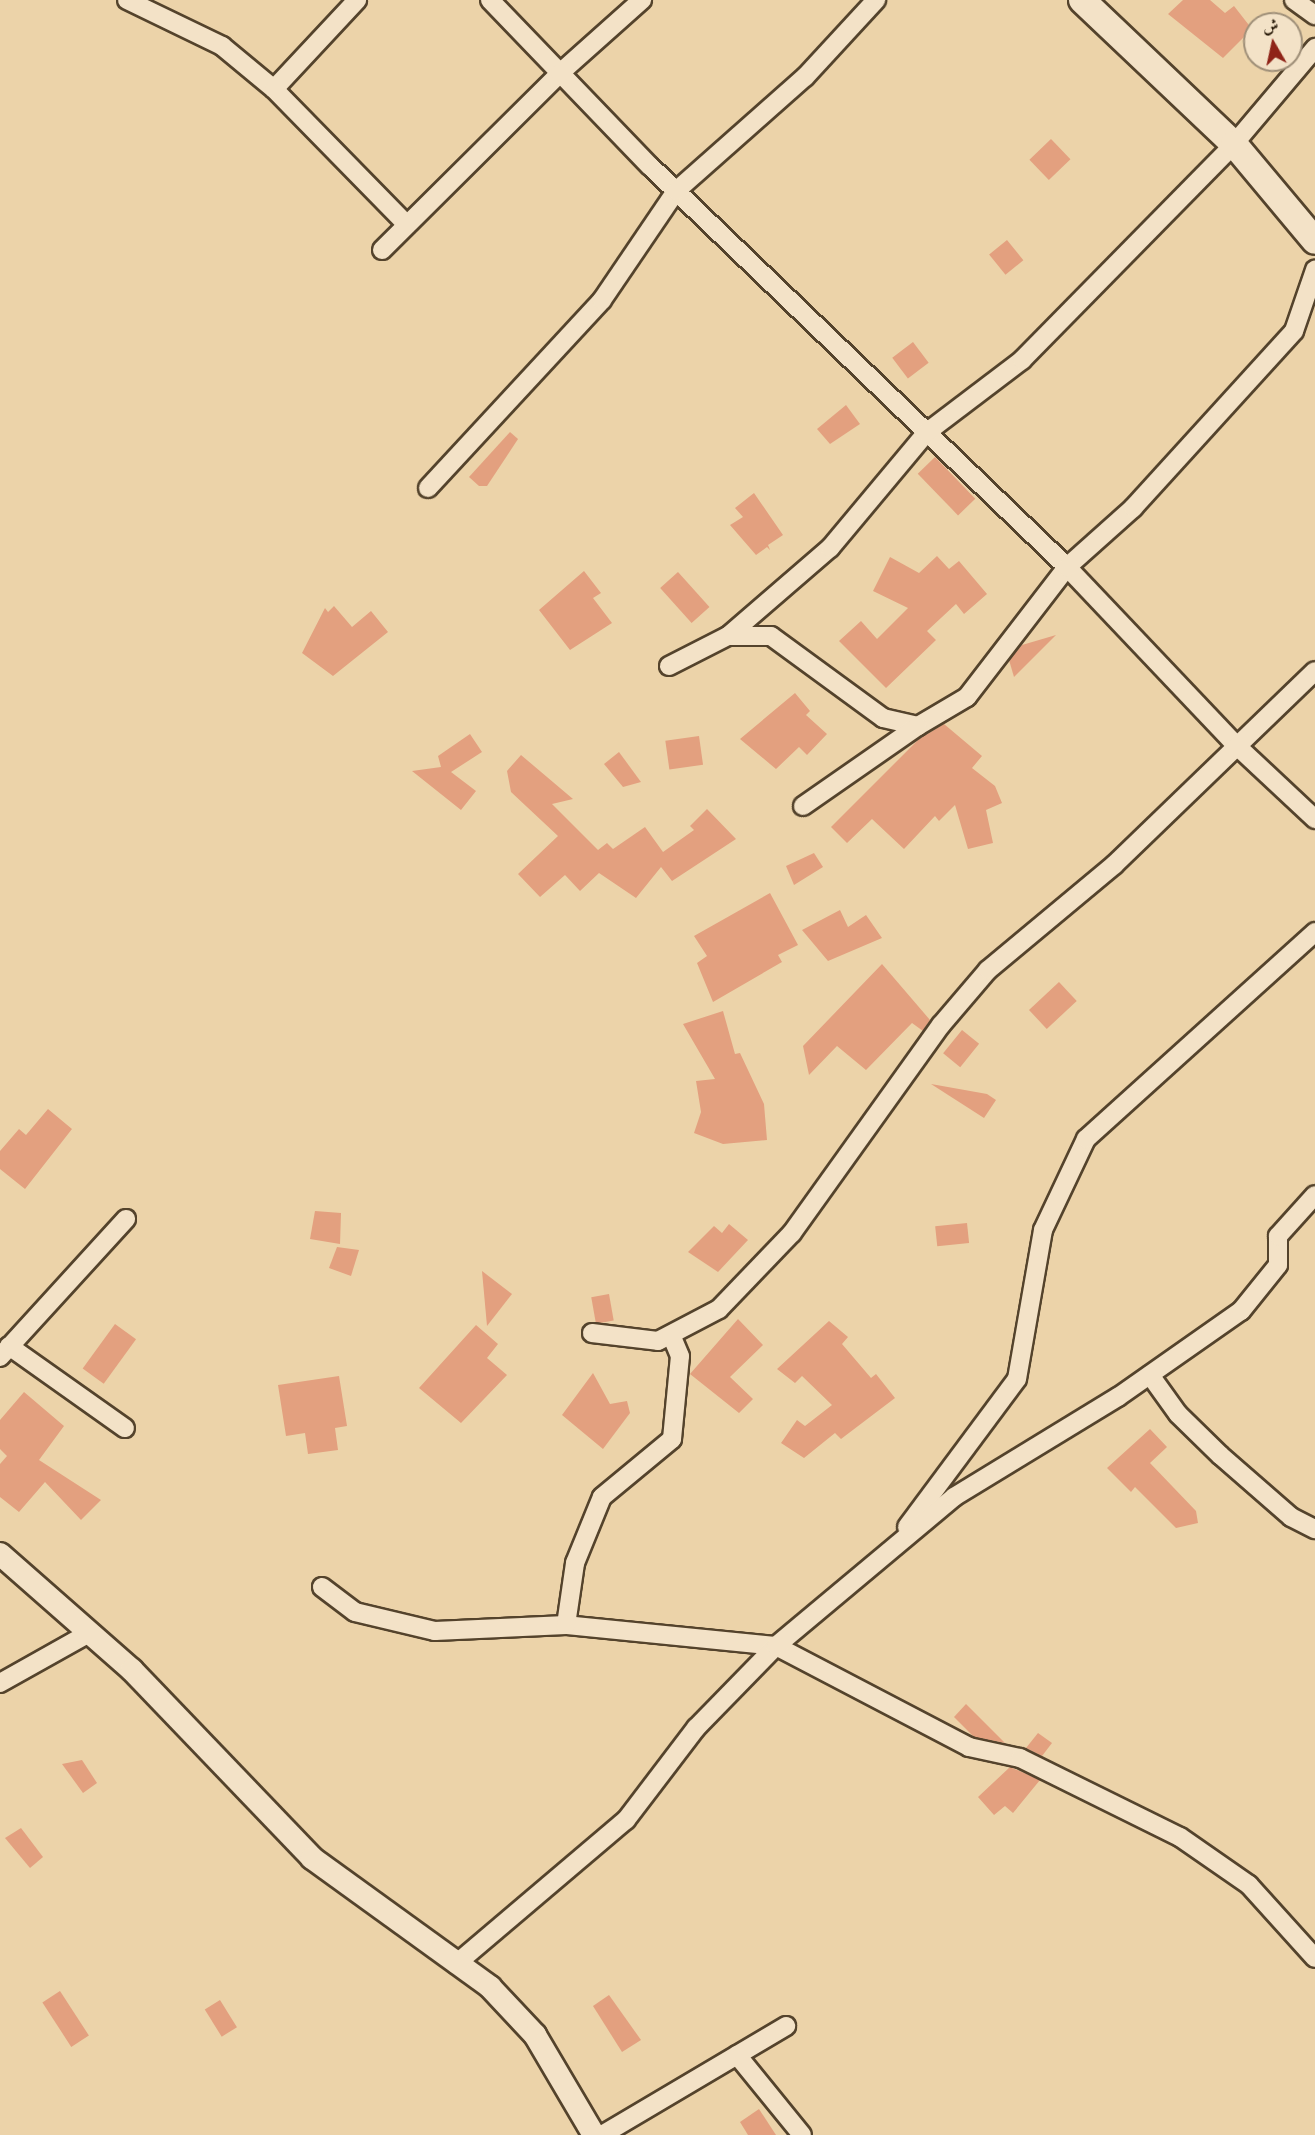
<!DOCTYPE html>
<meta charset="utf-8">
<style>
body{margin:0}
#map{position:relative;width:1315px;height:2135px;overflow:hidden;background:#ecd3a9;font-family:"IM FELL DW Pica",Amiri,serif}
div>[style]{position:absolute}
.building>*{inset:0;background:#e3a07f;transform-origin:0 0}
.roads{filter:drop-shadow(2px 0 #54432c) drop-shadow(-2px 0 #54432c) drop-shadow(0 2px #54432c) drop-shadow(0 -2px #54432c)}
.minor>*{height:18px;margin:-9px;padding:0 9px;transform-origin:9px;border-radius:9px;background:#f3e2c7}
.tertiary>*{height:22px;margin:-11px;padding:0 11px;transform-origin:11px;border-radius:11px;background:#f3e2c7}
.secondary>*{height:26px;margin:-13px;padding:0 13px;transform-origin:13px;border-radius:13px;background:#f3e2c7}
span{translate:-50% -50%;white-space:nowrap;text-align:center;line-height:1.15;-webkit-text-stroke:4.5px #f3e2c7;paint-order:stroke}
.north{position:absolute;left:1243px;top:12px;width:60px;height:60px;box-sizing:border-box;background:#f3e2c7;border:2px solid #9f8f78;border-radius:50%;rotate:351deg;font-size:16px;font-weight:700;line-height:24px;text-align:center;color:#211302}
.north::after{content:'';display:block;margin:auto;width:21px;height:27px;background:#8f2418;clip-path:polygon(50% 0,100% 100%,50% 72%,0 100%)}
</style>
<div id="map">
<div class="building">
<div style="clip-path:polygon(1183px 0,1210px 0,1225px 13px,1234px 6px,1252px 29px,1223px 58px,1168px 14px)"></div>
<div style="left:1051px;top:139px;width:28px;height:30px;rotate:46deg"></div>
<div style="left:1007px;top:240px;width:26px;height:23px;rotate:51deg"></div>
<div style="left:913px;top:342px;width:26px;height:26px;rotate:53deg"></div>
<div style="clip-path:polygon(846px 405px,860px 424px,830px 444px,817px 429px)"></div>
<div style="clip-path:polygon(510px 432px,518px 439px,487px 486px,479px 486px,469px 477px)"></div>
<div style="left:935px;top:457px;width:58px;height:24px;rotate:46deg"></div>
<div style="clip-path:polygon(754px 493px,783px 535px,768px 545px,770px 550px,767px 547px,756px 555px,730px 525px,743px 517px,735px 508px)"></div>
<div style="clip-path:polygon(937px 556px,949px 569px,959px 561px,987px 594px,964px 614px,956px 604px,927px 631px,936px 640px,886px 688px,839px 641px,861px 621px,877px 639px,908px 608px,873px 591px,890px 557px,919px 573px)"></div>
<div style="clip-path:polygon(584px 571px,601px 593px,593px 598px,612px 623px,570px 650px,539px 610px)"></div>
<div style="left:678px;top:572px;width:47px;height:24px;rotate:48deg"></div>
<div style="clip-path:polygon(334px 606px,352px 627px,371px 611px,388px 632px,333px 676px,302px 653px,325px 608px,328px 612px)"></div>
<div style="clip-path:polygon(1056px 635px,1014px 677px,1009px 660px,1022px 645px)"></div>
<div style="clip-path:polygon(795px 693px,810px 711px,806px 715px,827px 734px,807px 755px,799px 747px,776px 769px,740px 739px)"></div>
<div style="clip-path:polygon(944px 724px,982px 756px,972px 768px,995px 786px,1002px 803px,986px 810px,993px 843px,968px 849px,955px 805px,939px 821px,935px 816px,904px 849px,872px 819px,847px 843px,831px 827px,919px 739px)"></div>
<div style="clip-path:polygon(470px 734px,482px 752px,451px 772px,476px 791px,461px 810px,412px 771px,441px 767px,438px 756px)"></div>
<div style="left:699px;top:736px;width:29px;height:34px;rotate:82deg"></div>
<div style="clip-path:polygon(619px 752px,641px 782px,623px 787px,604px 764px)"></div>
<div style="clip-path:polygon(521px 755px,573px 799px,552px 804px,598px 850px,607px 843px,613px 849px,645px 827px,663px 852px,694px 830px,690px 826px,707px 809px,736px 839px,672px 881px,661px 867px,636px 898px,599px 873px,580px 891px,565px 875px,540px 897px,518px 874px,558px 836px,511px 792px,507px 771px)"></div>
<div style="clip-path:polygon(814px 853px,823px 867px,794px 885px,786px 866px)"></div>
<div style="clip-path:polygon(770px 893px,798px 945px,778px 955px,782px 962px,713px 1002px,697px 963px,707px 956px,694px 936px)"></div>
<div style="clip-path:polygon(840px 910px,848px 927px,866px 915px,882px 938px,828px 961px,802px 930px)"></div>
<div style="clip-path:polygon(882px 964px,930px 1020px,923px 1031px,912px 1023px,866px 1070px,837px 1046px,809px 1075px,803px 1046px)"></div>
<div style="left:1059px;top:982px;width:26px;height:41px;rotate:47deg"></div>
<div style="clip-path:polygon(723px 1011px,735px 1054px,740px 1053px,764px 1104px,767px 1140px,723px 1144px,694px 1133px,701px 1112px,696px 1081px,715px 1079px,683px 1024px)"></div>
<div style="left:962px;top:1030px;width:22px;height:30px;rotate:39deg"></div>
<div style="clip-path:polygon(931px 1084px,987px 1094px,996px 1100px,984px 1118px)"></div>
<div style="clip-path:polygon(48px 1109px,72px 1129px,25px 1189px,0 1169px,0 1151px,19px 1129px,26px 1135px)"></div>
<div style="clip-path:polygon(315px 1211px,341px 1213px,340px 1244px,310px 1239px)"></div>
<div style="left:967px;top:1223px;width:20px;height:32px;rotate:84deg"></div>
<div style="clip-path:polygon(729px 1224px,748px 1240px,718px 1272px,688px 1252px,714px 1226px,722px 1233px)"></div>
<div style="clip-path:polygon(337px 1247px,359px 1250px,351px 1276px,329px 1268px)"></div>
<div style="clip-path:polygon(482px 1271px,512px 1294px,487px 1326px)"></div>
<div style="left:609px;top:1294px;width:27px;height:18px;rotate:80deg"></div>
<div style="clip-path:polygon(738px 1319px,763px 1345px,730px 1377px,753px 1399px,739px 1413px,690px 1374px)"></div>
<div style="clip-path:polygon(829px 1321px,848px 1337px,842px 1344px,871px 1378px,876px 1374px,895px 1398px,841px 1439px,835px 1433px,804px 1458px,781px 1443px,797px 1420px,805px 1426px,832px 1405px,802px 1376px,795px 1383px,777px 1369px)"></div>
<div style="left:115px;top:1324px;width:26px;height:55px;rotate:36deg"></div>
<div style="clip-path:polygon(476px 1325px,498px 1344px,487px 1358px,507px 1375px,461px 1423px,419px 1388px)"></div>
<div style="clip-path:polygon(593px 1373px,610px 1404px,627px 1401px,630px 1413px,603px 1449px,562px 1415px)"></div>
<div style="clip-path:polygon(339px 1376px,347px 1426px,335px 1428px,338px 1450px,308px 1454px,305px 1433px,286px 1436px,278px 1385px)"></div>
<div style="clip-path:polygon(24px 1392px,64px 1426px,39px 1460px,101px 1500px,81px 1520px,45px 1482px,19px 1512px,0 1497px,0 1464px,7px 1456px,0 1449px,0 1420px)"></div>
<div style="clip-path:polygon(1150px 1429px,1167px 1447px,1150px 1463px,1196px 1511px,1198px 1523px,1176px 1528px,1135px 1487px,1131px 1492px,1107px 1468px)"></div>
<div style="clip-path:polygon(966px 1704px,1005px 1743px,974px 1737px,954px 1717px)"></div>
<div style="clip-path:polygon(1038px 1733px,1052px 1743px,1042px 1756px,1026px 1748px)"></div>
<div style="clip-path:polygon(82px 1760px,97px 1783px,83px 1793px,62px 1764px)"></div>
<div style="clip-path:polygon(1010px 1767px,1040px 1780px,1013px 1813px,1005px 1806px,994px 1815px,978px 1797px)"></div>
<div style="clip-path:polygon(21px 1828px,43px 1857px,30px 1868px,5px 1838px)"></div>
<div style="left:60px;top:1991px;width:53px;height:21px;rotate:57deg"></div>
<div style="clip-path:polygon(609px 1995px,641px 2040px,622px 2052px,593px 2006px)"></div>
<div style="left:220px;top:2000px;width:32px;height:18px;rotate:58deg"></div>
<div style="clip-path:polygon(759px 2109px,776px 2135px,748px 2135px,740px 2122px)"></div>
</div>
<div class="roads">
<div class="minor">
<div style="left:127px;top:0;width:106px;rotate:25.8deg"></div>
<div style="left:222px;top:46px;width:67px;rotate:39.6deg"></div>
<div style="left:274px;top:89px;width:190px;rotate:45.6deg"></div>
<div style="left:490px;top:0;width:231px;rotate:46.1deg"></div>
<div style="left:650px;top:166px;width:579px;rotate:43.88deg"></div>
<div style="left:1067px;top:567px;width:247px;rotate:46.5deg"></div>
<div style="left:1237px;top:746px;width:107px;rotate:43.1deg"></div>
<div style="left:1294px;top:0;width:26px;rotate:36deg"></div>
<div style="left:274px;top:89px;width:122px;rotate:-47deg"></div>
<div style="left:382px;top:250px;width:251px;rotate:-44.8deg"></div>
<div style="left:560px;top:73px;width:110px;rotate:-41.7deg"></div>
<div style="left:428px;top:488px;width:256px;rotate:-47.2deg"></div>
<div style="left:602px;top:300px;width:132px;rotate:-55.8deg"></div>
<div style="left:676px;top:191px;width:172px;rotate:-41.5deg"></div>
<div style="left:805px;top:77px;width:105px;rotate:-47.3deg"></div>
<div style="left:728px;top:636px;width:135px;rotate:-40.8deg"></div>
<div style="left:830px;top:548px;width:150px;rotate:-50.1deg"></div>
<div style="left:926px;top:433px;width:121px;rotate:-37.2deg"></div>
<div style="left:1022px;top:360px;width:303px;rotate:-45.5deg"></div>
<div style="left:1234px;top:144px;width:126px;rotate:-49.8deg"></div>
<div style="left:669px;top:666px;width:66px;rotate:-27deg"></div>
<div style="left:728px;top:636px;width:43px"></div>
<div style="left:771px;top:636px;width:139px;rotate:36.2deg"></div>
<div style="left:883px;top:718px;width:36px;rotate:13deg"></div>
<div style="left:918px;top:726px;width:57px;rotate:-30.6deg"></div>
<div style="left:967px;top:697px;width:164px;rotate:-52.4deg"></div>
<div style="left:1067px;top:567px;width:89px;rotate:-41.8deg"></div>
<div style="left:1133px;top:508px;width:239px;rotate:-47.7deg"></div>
<div style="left:1294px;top:331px;width:65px;rotate:-71deg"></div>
<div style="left:803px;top:806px;width:140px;rotate:-34.8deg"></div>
<div style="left:592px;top:1333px;width:66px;rotate:6.9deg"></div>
<div style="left:658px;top:1341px;width:69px;rotate:-27.7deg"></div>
<div style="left:719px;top:1309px;width:105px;rotate:-46.2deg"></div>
<div style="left:792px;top:1233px;width:256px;rotate:-54.4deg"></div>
<div style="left:941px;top:1025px;width:72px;rotate:-49.5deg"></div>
<div style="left:988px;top:970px;width:164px;rotate:-39.8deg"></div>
<div style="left:1114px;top:865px;width:279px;rotate:-44deg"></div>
<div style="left:9px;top:1346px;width:142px;rotate:35.3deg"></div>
<div style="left:0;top:1357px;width:187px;rotate:-47.6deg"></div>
<div style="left:1150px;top:1375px;width:48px;rotate:54.3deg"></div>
<div style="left:1178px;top:1414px;width:59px;rotate:44.3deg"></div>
<div style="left:1220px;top:1455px;width:94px;rotate:41.1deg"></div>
<div style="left:1291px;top:1517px;width:27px;rotate:27deg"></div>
<div style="left:907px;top:1527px;width:184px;rotate:-53.4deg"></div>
<div style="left:1017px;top:1379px;width:151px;rotate:-80.1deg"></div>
<div style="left:1043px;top:1230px;width:101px;rotate:-64.7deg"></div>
<div style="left:1086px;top:1139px;width:309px;rotate:-42.1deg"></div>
<div style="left:322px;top:1587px;width:41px;rotate:37.1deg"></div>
<div style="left:355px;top:1612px;width:82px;rotate:13.4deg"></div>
<div style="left:435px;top:1631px;width:131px;rotate:-2.6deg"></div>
<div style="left:566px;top:1625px;width:211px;rotate:5.7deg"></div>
<div style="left:776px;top:1646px;width:218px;rotate:27.6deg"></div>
<div style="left:969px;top:1747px;width:52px;rotate:12.2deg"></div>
<div style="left:1020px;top:1758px;width:178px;rotate:26.3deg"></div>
<div style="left:1180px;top:1837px;width:84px;rotate:34.8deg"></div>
<div style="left:1249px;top:1885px;width:98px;rotate:47.9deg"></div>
<div style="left:566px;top:1625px;width:63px;rotate:-81.7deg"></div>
<div style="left:575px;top:1563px;width:71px;rotate:-67.8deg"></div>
<div style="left:602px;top:1497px;width:91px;rotate:-39.6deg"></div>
<div style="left:672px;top:1439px;width:83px;rotate:-84.5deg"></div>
<div style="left:680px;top:1356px;width:23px;rotate:-113deg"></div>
<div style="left:0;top:1683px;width:102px;rotate:-29.3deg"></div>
<div style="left:456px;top:1964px;width:223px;rotate:-40.3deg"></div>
<div style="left:626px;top:1820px;width:116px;rotate:-52.7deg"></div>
<div style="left:696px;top:1728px;width:115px;rotate:-45.7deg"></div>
<div style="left:776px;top:1646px;width:232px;rotate:-39.9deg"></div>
<div style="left:954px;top:1497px;width:192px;rotate:-31.4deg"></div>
<div style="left:1118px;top:1397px;width:150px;rotate:-35deg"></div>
<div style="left:1241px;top:1311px;width:59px;rotate:-51.2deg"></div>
<div style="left:1278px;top:1265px;width:29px;rotate:-90deg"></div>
<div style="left:1278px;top:1236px;width:55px;rotate:-47.9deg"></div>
<div style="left:737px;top:2055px;width:103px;rotate:50.9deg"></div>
<div style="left:602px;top:2135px;width:214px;rotate:-30.6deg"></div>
</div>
<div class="tertiary">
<div style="left:0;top:1554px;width:176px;rotate:41.3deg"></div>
<div style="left:132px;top:1670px;width:260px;rotate:46.2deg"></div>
<div style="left:312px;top:1858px;width:220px;rotate:35.9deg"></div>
<div style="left:490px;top:1987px;width:66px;rotate:46.8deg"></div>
<div style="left:535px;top:2035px;width:116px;rotate:59.5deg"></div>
</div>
<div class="secondary">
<div style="left:1082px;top:0;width:209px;rotate:43.5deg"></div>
<div style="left:1234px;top:144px;width:126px;rotate:50.1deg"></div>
</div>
</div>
<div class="north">ش</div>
</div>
